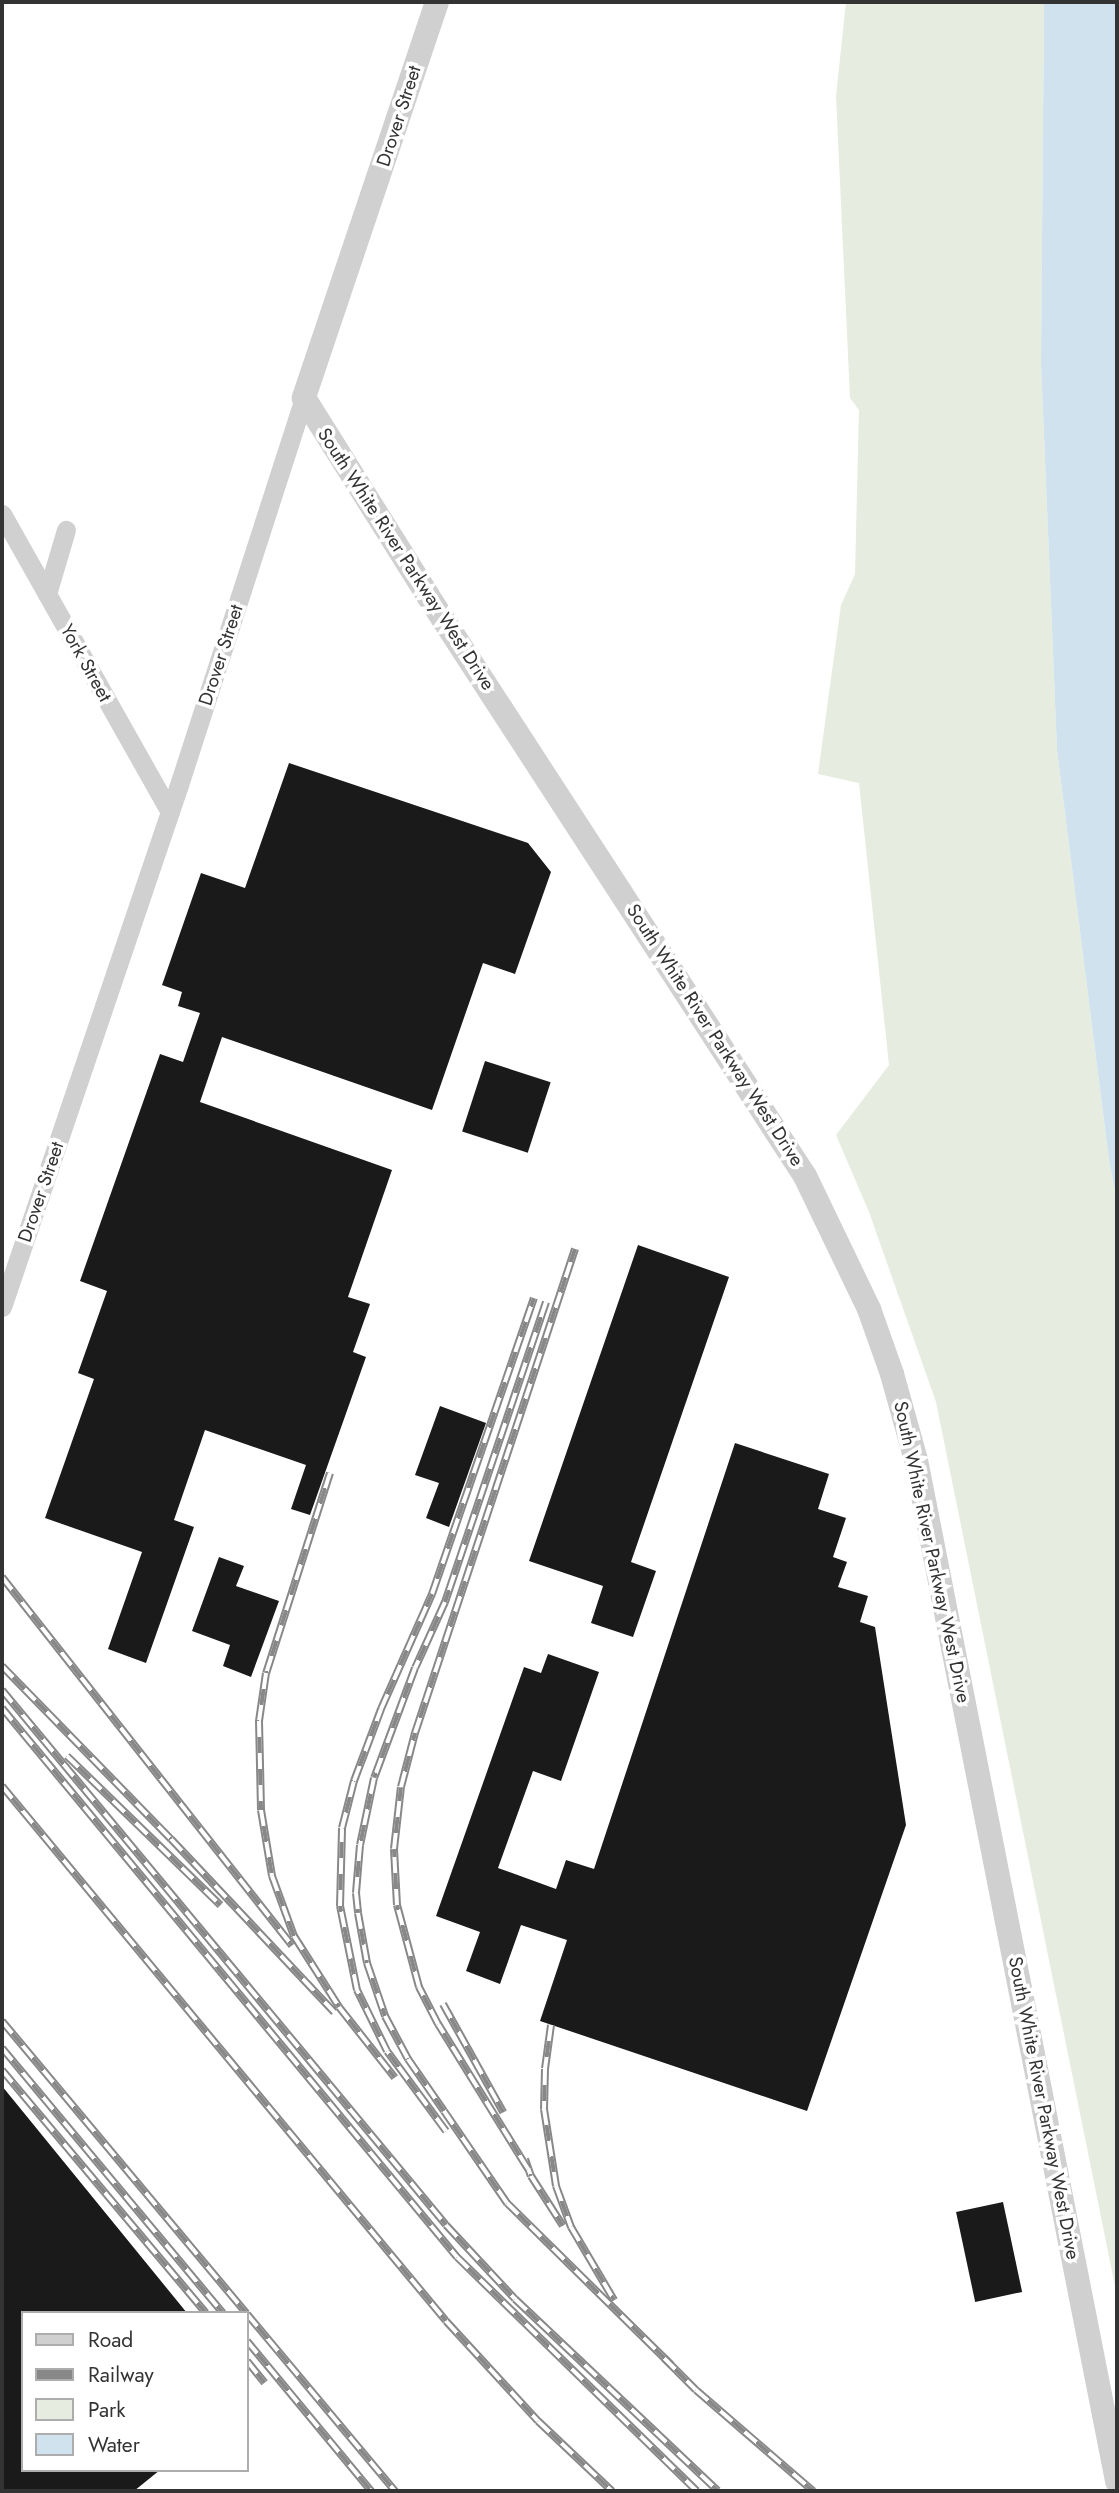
<!DOCTYPE html>
<style>
body{margin:0}
#map{position:relative;width:1119px;height:2493px;overflow:hidden;background:#fff;font-family:Jost,sans-serif}
div>[style]{position:absolute}
.green>*{inset:0;background:#e6ecdf}
.water>*{inset:0;background:#cfe2ee}
.building>*{inset:0;background:#1a1a1a;transform-origin:0 0}
.minor>*{height:19px;margin:-9.5px;padding:0 9.5px;transform-origin:9.5px;border-radius:9.5px;background:#d0d0d0}
.tertiary>*{height:24px;margin:-12px;padding:0 12px;transform-origin:12px;border-radius:12px;background:#d0d0d0}
.rail>*{height:8px;margin-top:-4px;transform-origin:0;background:repeating-linear-gradient(90deg,#fff 0 16px,#888 0 32px);box-sizing:border-box;border-block:2px solid #888}
span{translate:-50% -50%;white-space:nowrap;text-align:center;line-height:1.15;-webkit-text-stroke:7px #fff;paint-order:stroke}
.street-label{font-size:19px;color:#333}
.frame{position:absolute;inset:0;border:4px solid #333;pointer-events:none}
.legend{position:absolute;left:21px;top:2311px;width:228px;height:161px;box-sizing:border-box;background:#fff;border:2px solid #adadad;margin:0;padding:9px 12px;list-style:none;font-size:21px;color:#333}
.legend li{display:flex;align-items:center;gap:14px;height:35px}
.legend b{width:35px;border:2px solid #adadad}
</style>
<div id="map">
<div class="green">
<div style="clip-path:polygon(846px 2px,1044px 2px,1041px 363px,1057px 750px,1109px 1160px,1117px 1202px,1117px 2296px,936px 1402px,869px 1212px,836px 1135px,889px 1065px,859px 783px,818px 774px,841px 605px,855px 574px,859px 410px,850px 398px,836px 96px)"></div>
</div>
<div class="water">
<div style="clip-path:polygon(1044px 2px,1117px 2px,1117px 1202px,1109px 1160px,1057px 750px,1041px 363px)"></div>
</div>
<div class="building">
<div style="clip-path:polygon(289px 763px,528px 843px,551px 872px,515px 974px,483px 963px,432px 1110px,222px 1037px,200px 1102px,392px 1170px,348px 1297px,370px 1304px,353px 1352px,366px 1357px,310px 1515px,291px 1509px,306px 1465px,205px 1430px,174px 1520px,194px 1527px,146px 1663px,108px 1649px,142px 1552px,45px 1518px,94px 1379px,78px 1373px,107px 1291px,80px 1281px,160px 1054px,183px 1062px,200px 1013px,178px 1006px,182px 992px,162px 985px,201px 873px,245px 888px)"></div>
<div style="left:485px;top:1061px;width:69px;height:74px;rotate:18deg"></div>
<div style="clip-path:polygon(638px 1245px,729px 1277px,631px 1562px,656px 1571px,633px 1637px,591px 1623px,603px 1586px,529px 1561px)"></div>
<div style="clip-path:polygon(440px 1406px,486px 1423px,449px 1527px,426px 1518px,439px 1483px,415px 1475px)"></div>
<div style="clip-path:polygon(735px 1443px,829px 1474px,818px 1509px,846px 1518px,833px 1557px,847px 1562px,838px 1587px,868px 1596px,860px 1622px,875px 1627px,906px 1825px,807px 2111px,540px 2021px,567px 1940px,521px 1925px,500px 1984px,466px 1971px,480px 1932px,436px 1916px,524px 1667px,541px 1673px,548px 1654px,599px 1672px,561px 1781px,533px 1771px,498px 1868px,556px 1889px,566px 1860px,594px 1869px)"></div>
<div style="clip-path:polygon(219px 1557px,244px 1566px,236px 1586px,279px 1601px,251px 1677px,223px 1666px,230px 1645px,192px 1631px)"></div>
<div style="clip-path:polygon(2px 2086px,187px 2313px,23px 2313px,23px 2470px,160px 2470px,134px 2491px,2px 2491px)"></div>
<div style="left:1003px;top:2202px;width:92px;height:48px;rotate:78deg"></div>
</div>
<div class="minor">
<div style="left:2px;top:514px;width:342px;rotate:60.6deg"></div>
<div style="left:47px;top:594px;width:67px;rotate:-73.5deg"></div>
<div style="left:2px;top:1307px;width:548px;rotate:-71.27deg"></div>
<div style="left:178px;top:788px;width:410px;rotate:-72.1deg"></div>
</div>
<div class="tertiary">
<div style="left:437px;top:2px;width:418px;rotate:108.6deg"></div>
<div style="left:304px;top:398px;width:234px;rotate:57.9deg"></div>
<div style="left:428px;top:596px;width:692px;rotate:56.98deg"></div>
<div style="left:805px;top:1176px;width:148px;rotate:64.3deg"></div>
<div style="left:869px;top:1309px;width:69px;rotate:70.5deg"></div>
<div style="left:892px;top:1374px;width:89px;rotate:74.4deg"></div>
<div style="left:916px;top:1460px;width:1041px;rotate:78.86deg"></div>
</div>
<div class="rail">
<div style="left:546px;top:1302px;width:317px;rotate:108.6deg"></div>
<div style="left:445px;top:1602px;width:72px;rotate:114.4deg"></div>
<div style="left:415px;top:1668px;width:117px;rotate:110.4deg"></div>
<div style="left:374px;top:1778px;width:68px;rotate:101.8deg"></div>
<div style="left:360px;top:1845px;width:48px;rotate:94.8deg"></div>
<div style="left:356px;top:1893px;width:20px;rotate:84deg"></div>
<div style="left:358px;top:1913px;width:51px;rotate:79.8deg"></div>
<div style="left:367px;top:1963px;width:56px;rotate:71.2deg"></div>
<div style="left:385px;top:2016px;width:49px;rotate:61.9deg"></div>
<div style="left:408px;top:2059px;width:63px;rotate:55.3deg"></div>
<div style="left:444px;top:2111px;width:112px;rotate:55.6deg"></div>
<div style="left:507px;top:2203px;width:231px;rotate:44.6deg"></div>
<div style="left:330px;top:1473px;width:210px;rotate:107.7deg"></div>
<div style="left:266px;top:1673px;width:49px;rotate:98.3deg"></div>
<div style="left:259px;top:1721px;width:89px;rotate:88.7deg"></div>
<div style="left:261px;top:1810px;width:67px;rotate:80.5deg"></div>
<div style="left:272px;top:1876px;width:64px;rotate:69.9deg"></div>
<div style="left:294px;top:1936px;width:84px;rotate:57.6deg"></div>
<div style="left:339px;top:2007px;width:90px;rotate:51.7deg"></div>
<div style="left:2px;top:1577px;width:469px;rotate:51.8deg"></div>
<div style="left:2px;top:1666px;width:242px;rotate:45.7deg"></div>
<div style="left:171px;top:1839px;width:238px;rotate:46.7deg"></div>
<div style="left:2px;top:1690px;width:695px;rotate:50.31deg"></div>
<div style="left:446px;top:2225px;width:101px;rotate:47deg"></div>
<div style="left:515px;top:2299px;width:279px;rotate:43.4deg"></div>
<div style="left:2px;top:1708px;width:713px;rotate:50.35deg"></div>
<div style="left:457px;top:2257px;width:335px;rotate:44.3deg"></div>
<div style="left:67px;top:1756px;width:214px;rotate:44.2deg"></div>
<div style="left:2px;top:1786px;width:695px;rotate:50.31deg"></div>
<div style="left:446px;top:2321px;width:136px;rotate:47.4deg"></div>
<div style="left:538px;top:2421px;width:102px;rotate:43.4deg"></div>
<div style="left:443px;top:2004px;width:124px;rotate:60.9deg"></div>
<div style="left:2px;top:2021px;width:381px;rotate:50.1deg"></div>
<div style="left:551px;top:2025px;width:44px;rotate:97.8deg"></div>
<div style="left:545px;top:2069px;width:40px;rotate:91.4deg"></div>
<div style="left:544px;top:2109px;width:78px;rotate:81.1deg"></div>
<div style="left:556px;top:2186px;width:44px;rotate:69.9deg"></div>
<div style="left:571px;top:2227px;width:85px;rotate:59.5deg"></div>
<div style="left:2px;top:2048px;width:345px;rotate:50.2deg"></div>
<div style="left:2px;top:2070px;width:317px;rotate:50deg"></div>
<div style="left:446px;top:2131px;width:99px;rotate:-126.4deg"></div>
<div style="left:387px;top:2051px;width:68px;rotate:-116.2deg"></div>
<div style="left:357px;top:1990px;width:86px;rotate:-101.4deg"></div>
<div style="left:340px;top:1906px;width:78px;rotate:-88.5deg"></div>
<div style="left:342px;top:1828px;width:49px;rotate:-75.7deg"></div>
<div style="left:354px;top:1781px;width:77px;rotate:-69.4deg"></div>
<div style="left:381px;top:1709px;width:126px;rotate:-66.1deg"></div>
<div style="left:432px;top:1594px;width:313px;rotate:-71deg"></div>
<div style="left:525px;top:2159px;width:18px;rotate:71deg"></div>
<div style="left:531px;top:2176px;width:59px;rotate:57.4deg"></div>
<div style="left:528px;top:2169px;width:171px;rotate:-121.8deg"></div>
<div style="left:438px;top:2024px;width:42px;rotate:-117.2deg"></div>
<div style="left:419px;top:1987px;width:85px;rotate:-105deg"></div>
<div style="left:397px;top:1905px;width:56px;rotate:-93.1deg"></div>
<div style="left:394px;top:1849px;width:62px;rotate:-83.6deg"></div>
<div style="left:401px;top:1787px;width:56px;rotate:-75.5deg"></div>
<div style="left:415px;top:1733px;width:510px;rotate:-71.71deg"></div>
<div style="left:247px;top:2314px;width:231px;rotate:50.1deg"></div>
<div style="left:247px;top:2341px;width:195px;rotate:50.4deg"></div>
<div style="left:664px;top:2358px;width:45px;rotate:45deg"></div>
<div style="left:696px;top:2390px;width:155px;rotate:40.8deg"></div>
<div style="left:247px;top:2361px;width:28px;rotate:51deg"></div>
</div>
<div class="street-label">
<span style="left:399px;top:116px;rotate:-72deg">Drover Street</span>
<span style="left:406px;top:559px;rotate:57deg">South White River Parkway West Drive</span>
<span style="left:221px;top:655px;rotate:-72deg">Drover Street</span>
<span style="left:86px;top:663px;rotate:61deg">York Street</span>
<span style="left:715px;top:1035px;rotate:57deg">South White River Parkway West Drive</span>
<span style="left:41px;top:1192px;rotate:-71deg">Drover Street</span>
<span style="left:932px;top:1552px;rotate:78deg">South White River Parkway West Drive</span>
<span style="left:1044px;top:2108px;rotate:79deg">South White River Parkway West Drive</span>
</div>
<div class="frame"></div>
<ul class="legend">
<li><b style="height:9px;background:#d0d0d0"></b>Road</li>
<li><b style="height:9px;background:#888"></b>Railway</li>
<li><b style="height:19px;background:#e6ecdf"></b>Park</li>
<li><b style="height:19px;background:#cfe2ee"></b>Water</li>
</ul>
</div>
